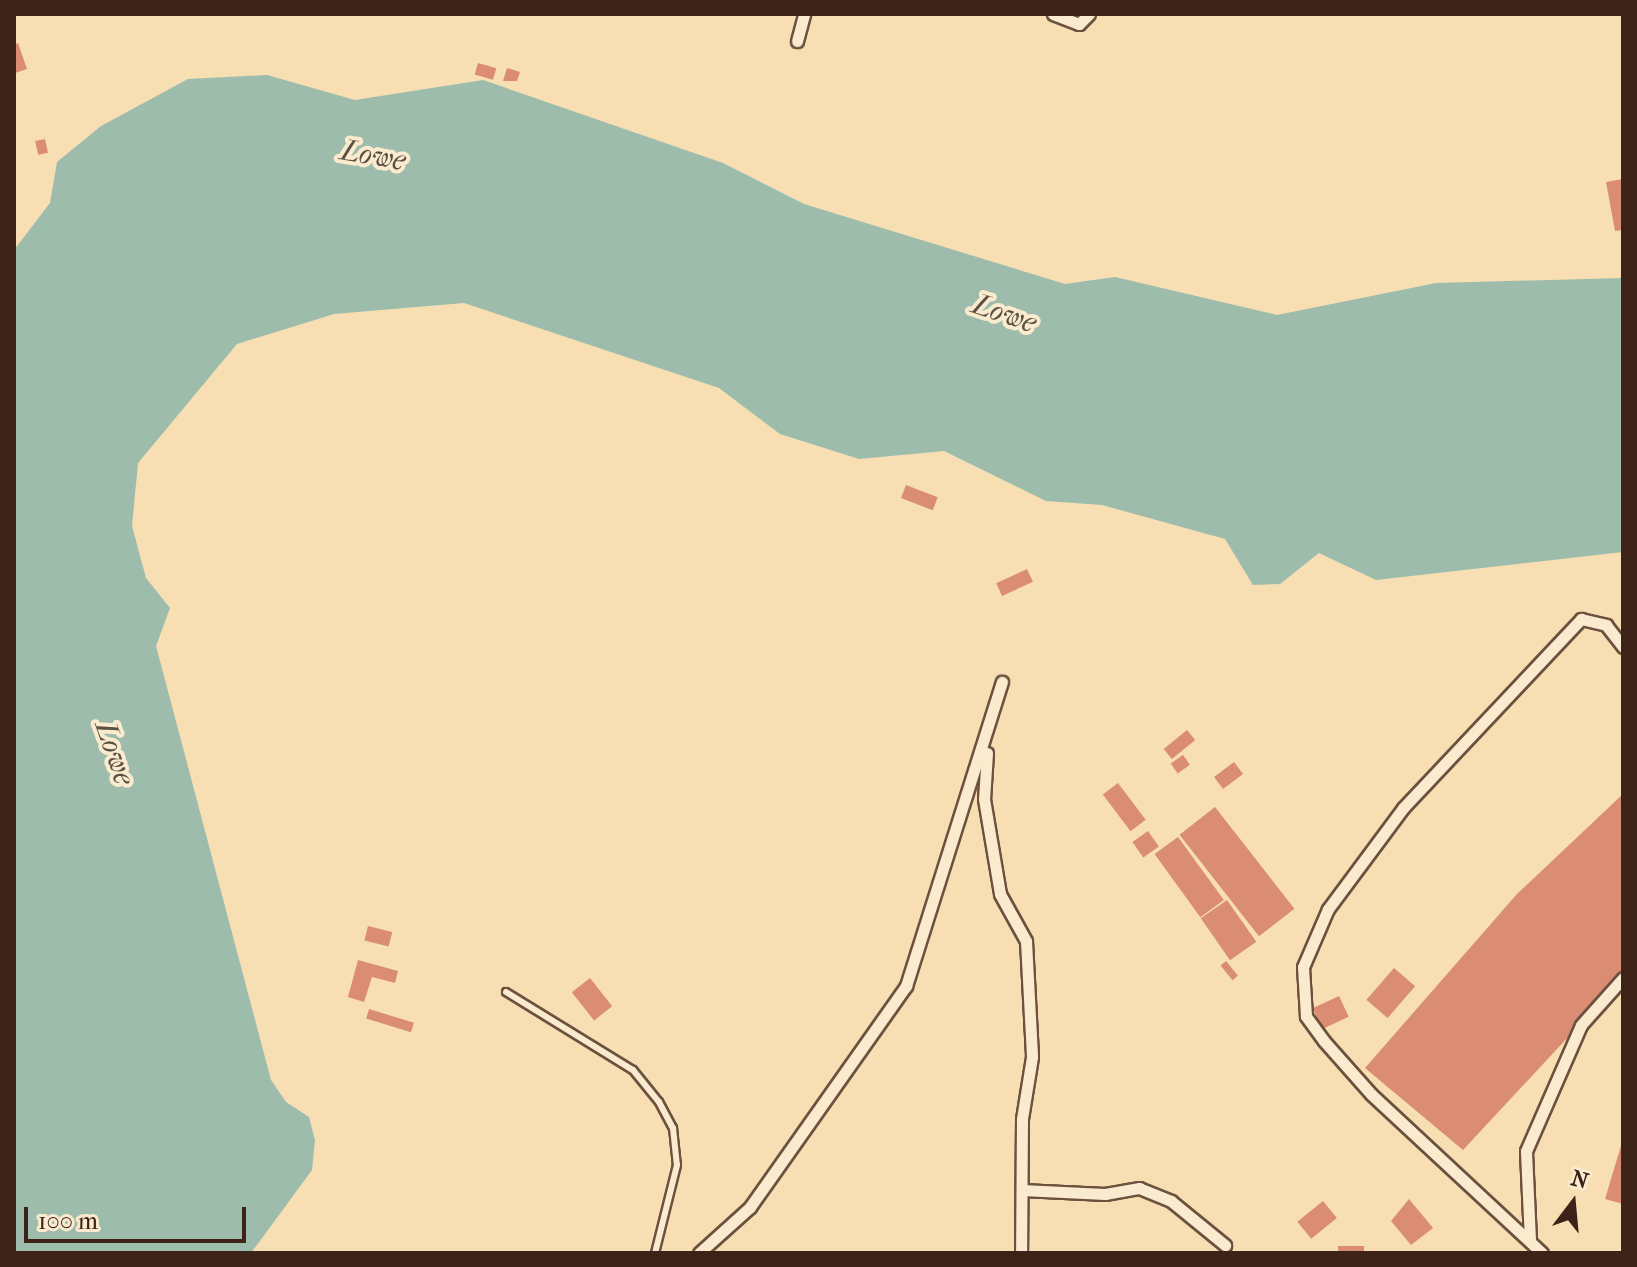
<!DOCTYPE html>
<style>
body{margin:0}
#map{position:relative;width:1637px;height:1267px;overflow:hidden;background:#f7deb3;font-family:"IM FELL French Canon",serif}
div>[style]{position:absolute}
.water>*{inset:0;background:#9dbcac}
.building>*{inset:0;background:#da8d72;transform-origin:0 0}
.roads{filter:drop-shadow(2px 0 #6c513e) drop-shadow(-2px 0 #6c513e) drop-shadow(0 2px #6c513e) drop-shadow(0 -2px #6c513e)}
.service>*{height:6px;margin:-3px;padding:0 3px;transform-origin:3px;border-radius:3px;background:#faeace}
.minor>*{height:11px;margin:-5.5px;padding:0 5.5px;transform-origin:5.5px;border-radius:5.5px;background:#faeace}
span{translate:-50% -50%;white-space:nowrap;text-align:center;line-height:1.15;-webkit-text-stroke:8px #faeace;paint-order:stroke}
.water-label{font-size:30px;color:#5a5044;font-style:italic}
.frame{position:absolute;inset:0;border:16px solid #3d2217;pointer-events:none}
.north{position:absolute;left:1533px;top:1163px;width:80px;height:80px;-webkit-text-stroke:6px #faeace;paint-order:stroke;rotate:16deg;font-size:22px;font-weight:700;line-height:32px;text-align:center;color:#3d2217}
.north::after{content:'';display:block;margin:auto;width:28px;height:36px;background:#3d2217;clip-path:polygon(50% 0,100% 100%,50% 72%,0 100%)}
.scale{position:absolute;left:24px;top:1207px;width:222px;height:36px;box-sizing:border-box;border:4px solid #3d2217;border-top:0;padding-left:10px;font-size:24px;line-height:28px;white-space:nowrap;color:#3d2217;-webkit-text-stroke:6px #faeace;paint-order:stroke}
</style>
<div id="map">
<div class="water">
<div style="clip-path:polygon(267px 75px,355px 100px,483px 80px,723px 163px,804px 204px,1065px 284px,1115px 277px,1277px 315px,1436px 283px,1623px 278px,1623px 552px,1376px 580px,1319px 553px,1280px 584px,1253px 585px,1225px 539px,1102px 505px,1046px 501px,944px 451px,859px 459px,780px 434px,719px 388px,464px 303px,334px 314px,237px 344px,138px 463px,132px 526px,146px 578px,170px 608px,156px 646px,271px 1080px,286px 1102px,309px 1117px,315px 1140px,312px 1170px,251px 1253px,14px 1253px,14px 250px,50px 203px,57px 162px,101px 126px,188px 79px)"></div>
</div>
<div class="building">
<div style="clip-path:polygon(18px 43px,27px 69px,15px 73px,14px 45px)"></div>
<div style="left:478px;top:63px;width:19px;height:12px;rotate:16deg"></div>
<div style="clip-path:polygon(507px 68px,520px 72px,517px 81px,503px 81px)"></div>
<div style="left:45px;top:139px;width:14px;height:10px;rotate:78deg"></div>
<div style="clip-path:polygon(1623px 179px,1623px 230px,1615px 231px,1606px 182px)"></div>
<div style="left:906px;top:485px;width:34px;height:14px;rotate:21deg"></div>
<div style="left:1027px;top:569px;width:14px;height:34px;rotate:65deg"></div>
<div style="left:1187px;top:730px;width:13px;height:30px;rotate:51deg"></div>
<div style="left:1183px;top:755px;width:12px;height:15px;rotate:55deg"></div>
<div style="left:1234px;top:762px;width:15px;height:25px;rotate:53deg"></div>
<div style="left:1118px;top:783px;width:46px;height:19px;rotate:53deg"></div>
<div style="clip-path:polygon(1623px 794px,1623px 978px,1463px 1150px,1365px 1068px,1517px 894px)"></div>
<div style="left:1215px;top:807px;width:129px;height:45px;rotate:52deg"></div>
<div style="left:1148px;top:831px;width:19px;height:19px;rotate:55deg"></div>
<div style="left:1178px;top:837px;width:78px;height:29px;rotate:54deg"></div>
<div style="left:1227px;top:900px;width:51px;height:32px;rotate:55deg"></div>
<div style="left:368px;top:926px;width:25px;height:15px;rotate:14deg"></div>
<div style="clip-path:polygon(358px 960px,398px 971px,395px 983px,372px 977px,364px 1002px,348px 997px)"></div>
<div style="left:1226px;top:961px;width:19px;height:7px;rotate:51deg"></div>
<div style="left:1394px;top:968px;width:28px;height:42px;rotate:41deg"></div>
<div style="left:590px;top:978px;width:36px;height:23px;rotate:52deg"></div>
<div style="left:1339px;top:996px;width:23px;height:29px;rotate:65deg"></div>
<div style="left:369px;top:1009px;width:47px;height:10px;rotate:17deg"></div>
<div style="clip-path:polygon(1623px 1139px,1623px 1204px,1605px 1199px)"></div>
<div style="clip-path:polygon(1409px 1199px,1433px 1228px,1411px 1245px,1391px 1221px)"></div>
<div style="left:1323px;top:1201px;width:22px;height:33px;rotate:51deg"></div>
<div style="left:1338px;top:1246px;width:26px;height:7px"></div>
</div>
<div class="roads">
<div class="service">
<div style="left:506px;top:992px;width:149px;rotate:31.6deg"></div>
<div style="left:633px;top:1070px;width:41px;rotate:50.9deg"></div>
<div style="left:659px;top:1102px;width:30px;rotate:62deg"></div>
<div style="left:673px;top:1128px;width:37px;rotate:84deg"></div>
<div style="left:677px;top:1165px;width:91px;rotate:104deg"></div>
</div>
<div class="minor">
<div style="left:1053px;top:14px;width:28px;rotate:21deg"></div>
<div style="left:1079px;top:24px;width:14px;rotate:-45deg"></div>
<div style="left:797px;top:41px;width:28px;rotate:-75deg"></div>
<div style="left:987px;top:753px;width:46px;rotate:93.7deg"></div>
<div style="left:984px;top:799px;width:96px;rotate:80.4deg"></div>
<div style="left:1000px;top:894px;width:54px;rotate:61deg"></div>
<div style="left:1026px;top:941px;width:116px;rotate:87deg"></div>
<div style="left:1032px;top:1057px;width:63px;rotate:99.2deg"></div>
<div style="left:1022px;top:1119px;width:134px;rotate:90.4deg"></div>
<div style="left:1022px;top:1190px;width:83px;rotate:2.8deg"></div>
<div style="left:1105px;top:1194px;width:35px;rotate:-10deg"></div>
<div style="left:1139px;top:1188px;width:35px;rotate:22deg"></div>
<div style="left:1171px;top:1201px;width:70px;rotate:39.2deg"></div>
<div style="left:1530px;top:1240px;width:89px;rotate:-92.6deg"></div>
<div style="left:1526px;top:1151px;width:137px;rotate:-66.4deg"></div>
<div style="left:1581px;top:1025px;width:63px;rotate:-48.2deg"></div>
<div style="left:699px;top:1253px;width:69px;rotate:-42deg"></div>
<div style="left:750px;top:1207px;width:271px;rotate:-54.8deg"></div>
<div style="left:906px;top:986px;width:319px;rotate:-72.5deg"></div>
<div style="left:1542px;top:1253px;width:233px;rotate:-137.1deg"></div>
<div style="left:1371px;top:1094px;width:71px;rotate:-131.6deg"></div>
<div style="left:1324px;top:1041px;width:31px;rotate:-126deg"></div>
<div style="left:1306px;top:1016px;width:49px;rotate:-93.5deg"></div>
<div style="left:1303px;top:967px;width:63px;rotate:-66.7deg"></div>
<div style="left:1328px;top:909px;width:126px;rotate:-53.4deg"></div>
<div style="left:1403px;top:808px;width:260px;rotate:-46.7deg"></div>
<div style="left:1581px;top:619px;width:26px;rotate:13deg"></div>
<div style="left:1606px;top:625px;width:28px;rotate:52deg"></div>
</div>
</div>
<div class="water-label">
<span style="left:373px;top:156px;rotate:10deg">Lowe</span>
<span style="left:1004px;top:314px;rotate:19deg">Lowe</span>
<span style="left:114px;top:753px;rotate:71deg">Lowe</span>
</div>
<div class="frame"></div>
<div class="north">N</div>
<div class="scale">100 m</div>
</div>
